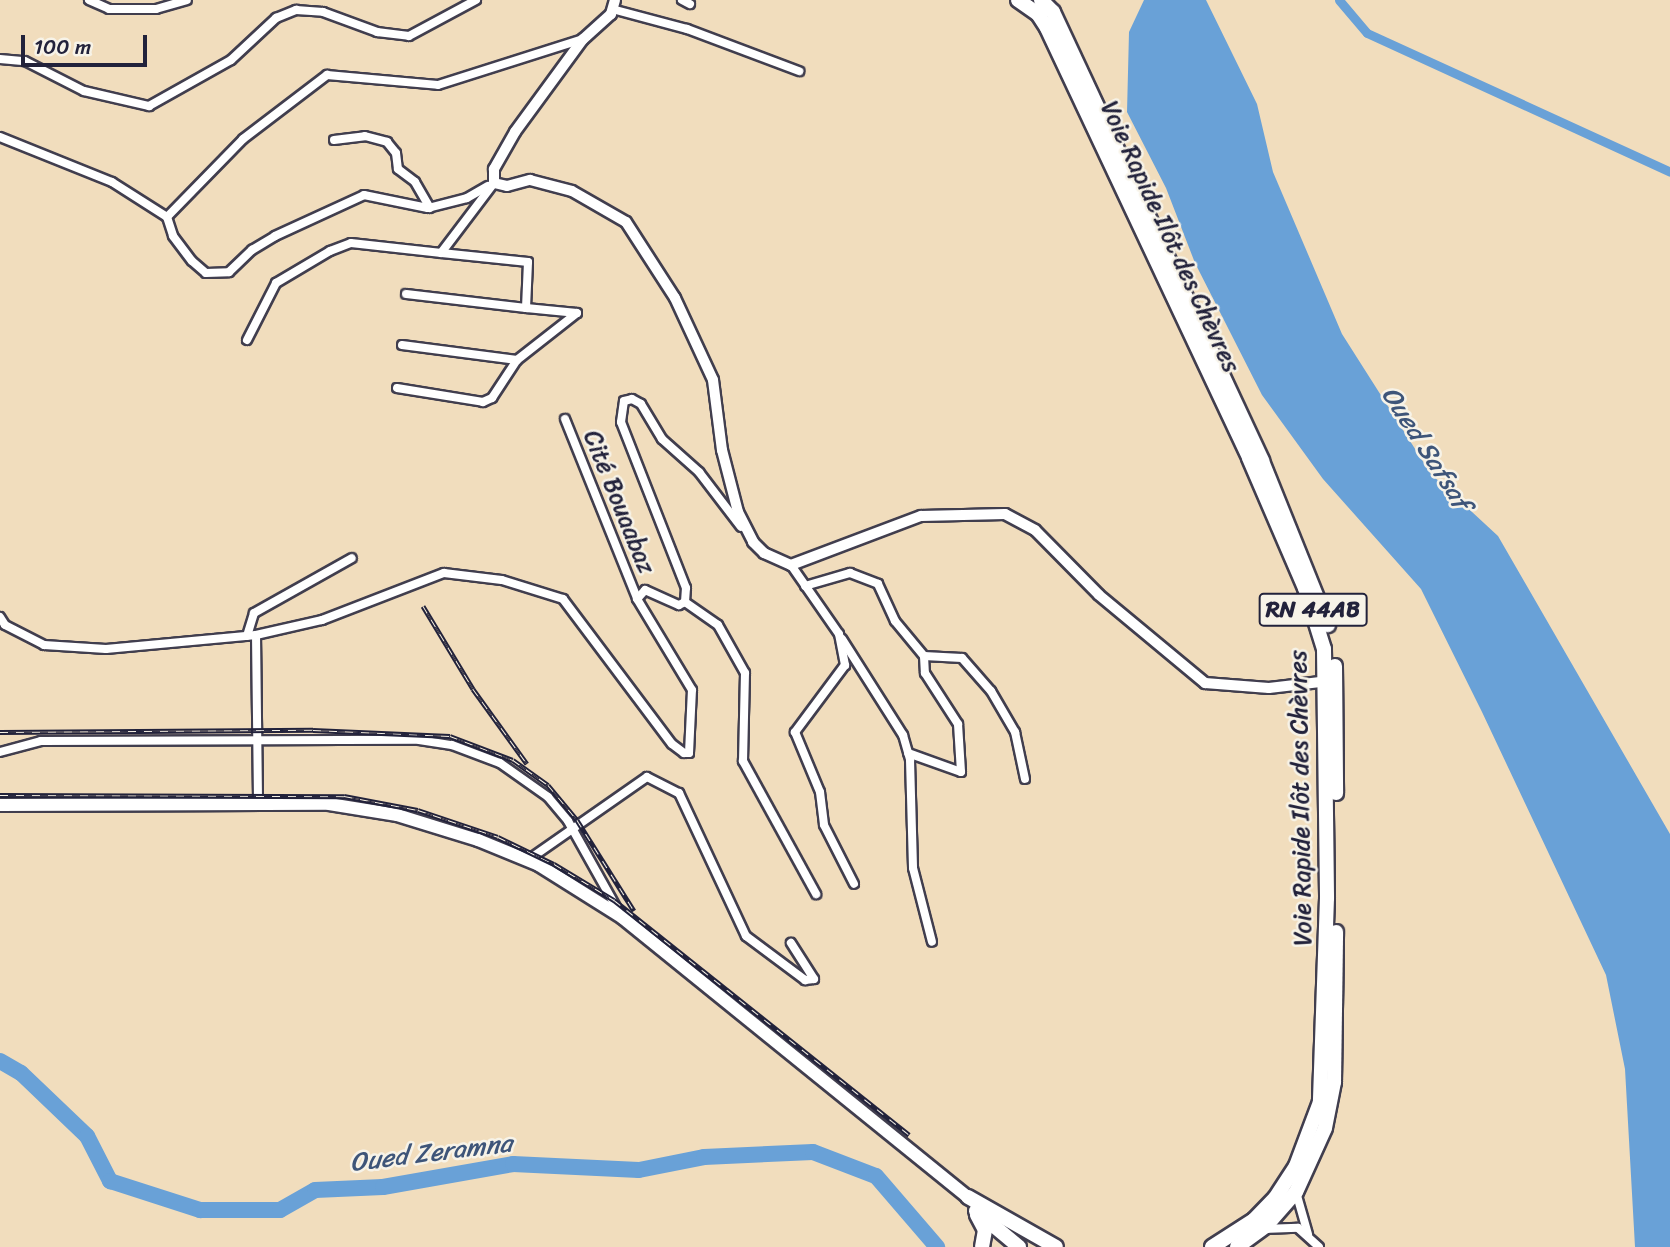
<!DOCTYPE html>
<meta charset="utf-8">
<style>
body{margin:0}
#map{position:relative;width:1670px;height:1247px;overflow:hidden;background:#f1ddbd;font-family:Sriracha,sans-serif}
div>[style]{position:absolute}
.water>*{inset:0;background:#69a1d7}
.canal>*{height:9px;margin:-4.5px;padding:0 4.5px;transform-origin:4.5px;border-radius:4.5px;background:#69a1d7}
.river>*{height:16px;margin:-8px;padding:0 8px;transform-origin:8px;border-radius:8px;background:#69a1d7}
.roads{filter:drop-shadow(2px 0 #413e4e) drop-shadow(-2px 0 #413e4e) drop-shadow(0 2px #413e4e) drop-shadow(0 -2px #413e4e)}
.street>*{height:8px;margin:-4px;padding:0 4px;transform-origin:4px;border-radius:4px;background:#fff}
.secondary>*{height:10px;margin:-5px;padding:0 5px;transform-origin:5px;border-radius:5px;background:#fff}
.primary>*{height:12px;margin:-6px;padding:0 6px;transform-origin:6px;border-radius:6px;background:#fff}
.highway>*{height:14px;margin:-7px;padding:0 7px;transform-origin:7px;border-radius:7px;background:#fff}
.rail>*{height:5px;margin-top:-2.5px;transform-origin:0;background:repeating-linear-gradient(90deg,#f7f3e8 0 8px,#22223b 0 16px);box-sizing:border-box;border-block:2px solid #22223b}
span{translate:-50% -50%;white-space:nowrap;text-align:center;line-height:1.15;-webkit-text-stroke:5px #f7f3e8;paint-order:stroke}
.shield-label span{padding:2px 5px;background:#f7f3e8;border:2px solid;border-radius:5px;-webkit-text-stroke-width:0}
.shield-label{font-size:23px;color:#22223b;font-weight:700}
.street-label{font-size:24px;color:#22223b}
.water-label{font-size:26px;color:#3e5579;font-style:italic}
.scale{position:absolute;left:21px;top:35px;width:126px;height:32px;box-sizing:border-box;border:4px solid #22223b;border-top:0;padding-left:9px;font-size:21px;line-height:24px;white-space:nowrap;color:#22223b;-webkit-text-stroke:5px #f7f3e8;paint-order:stroke}
</style>
<div id="map">
<div class="water">
<div style="clip-path:polygon(1144px 0,1206px 0,1257px 104px,1273px 172px,1342px 334px,1431px 474px,1498px 536px,1670px 834px,1670px 1247px,1635px 1247px,1625px 1069px,1606px 975px,1482px 712px,1421px 589px,1323px 479px,1262px 395px,1195px 263px,1166px 188px,1127px 112px,1129px 32px)"></div>
</div>
<div class="canal">
<div style="left:1339px;top:0;width:43px;rotate:49.7deg"></div>
<div style="left:1367px;top:33px;width:333px;rotate:24.6deg"></div>
</div>
<div class="river">
<div style="left:0;top:1061px;width:24px;rotate:30deg"></div>
<div style="left:21px;top:1073px;width:91px;rotate:43.7deg"></div>
<div style="left:87px;top:1136px;width:51px;rotate:62.9deg"></div>
<div style="left:110px;top:1181px;width:95px;rotate:17.9deg"></div>
<div style="left:200px;top:1210px;width:80px"></div>
<div style="left:280px;top:1210px;width:40px;rotate:-29.7deg"></div>
<div style="left:315px;top:1190px;width:68px;rotate:-2.5deg"></div>
<div style="left:383px;top:1187px;width:132px;rotate:-10deg"></div>
<div style="left:513px;top:1164px;width:126px;rotate:2.7deg"></div>
<div style="left:639px;top:1170px;width:66px;rotate:-11.3deg"></div>
<div style="left:704px;top:1157px;width:109px;rotate:-2.6deg"></div>
<div style="left:813px;top:1152px;width:67px;rotate:20.9deg"></div>
<div style="left:876px;top:1176px;width:94px;rotate:49.3deg"></div>
</div>
<div class="roads">
<div class="street">
<div style="left:89px;top:0;width:22px;rotate:24deg"></div>
<div style="left:109px;top:9px;width:47px"></div>
<div style="left:156px;top:9px;width:32px;rotate:-16deg"></div>
<div style="left:682px;top:0;width:9px;rotate:27deg"></div>
<div style="left:612px;top:9px;width:78px;rotate:14.9deg"></div>
<div style="left:687px;top:29px;width:120px;rotate:20.6deg"></div>
<div style="left:0;top:59px;width:25px;rotate:5deg"></div>
<div style="left:25px;top:61px;width:66px;rotate:27deg"></div>
<div style="left:84px;top:91px;width:67px;rotate:13deg"></div>
<div style="left:149px;top:106px;width:94px;rotate:-29.3deg"></div>
<div style="left:231px;top:60px;width:62px;rotate:-43deg"></div>
<div style="left:276px;top:18px;width:22px;rotate:-22deg"></div>
<div style="left:296px;top:10px;width:27px;rotate:4deg"></div>
<div style="left:323px;top:12px;width:58px;rotate:20.3deg"></div>
<div style="left:377px;top:32px;width:32px;rotate:7deg"></div>
<div style="left:409px;top:36px;width:76px;rotate:-28.2deg"></div>
<div style="left:0;top:137px;width:121px;rotate:21.9deg"></div>
<div style="left:112px;top:182px;width:65px;rotate:32.5deg"></div>
<div style="left:167px;top:217px;width:109px;rotate:-45.7deg"></div>
<div style="left:243px;top:139px;width:106px;rotate:-37.3deg"></div>
<div style="left:327px;top:75px;width:111px;rotate:5.1deg"></div>
<div style="left:438px;top:85px;width:152px;rotate:-17.6deg"></div>
<div style="left:334px;top:140px;width:31px;rotate:-7deg"></div>
<div style="left:365px;top:136px;width:23px;rotate:15deg"></div>
<div style="left:387px;top:142px;width:14px;rotate:51deg"></div>
<div style="left:396px;top:153px;width:16px;rotate:83deg"></div>
<div style="left:398px;top:169px;width:21px;rotate:37deg"></div>
<div style="left:415px;top:182px;width:30px;rotate:60deg"></div>
<div style="left:167px;top:217px;width:20px;rotate:72deg"></div>
<div style="left:173px;top:236px;width:31px;rotate:53deg"></div>
<div style="left:192px;top:261px;width:18px;rotate:41deg"></div>
<div style="left:206px;top:273px;width:23px;rotate:-2deg"></div>
<div style="left:229px;top:272px;width:32px;rotate:-44deg"></div>
<div style="left:252px;top:250px;width:27px;rotate:-31deg"></div>
<div style="left:275px;top:236px;width:98px;rotate:-24.7deg"></div>
<div style="left:364px;top:195px;width:65px;rotate:11.5deg"></div>
<div style="left:428px;top:208px;width:40px;rotate:-14.4deg"></div>
<div style="left:467px;top:198px;width:24px;rotate:-30deg"></div>
<div style="left:406px;top:294px;width:121px;rotate:6.7deg"></div>
<div style="left:247px;top:340px;width:64px;rotate:-63deg"></div>
<div style="left:276px;top:283px;width:63px;rotate:-30.7deg"></div>
<div style="left:330px;top:251px;width:22px;rotate:-21deg"></div>
<div style="left:351px;top:243px;width:91px;rotate:6.3deg"></div>
<div style="left:402px;top:345px;width:116px;rotate:7.4deg"></div>
<div style="left:517px;top:360px;width:76px;rotate:-38.1deg"></div>
<div style="left:577px;top:313px;width:51px;rotate:-174.4deg"></div>
<div style="left:526px;top:308px;width:46px;rotate:-87.5deg"></div>
<div style="left:528px;top:262px;width:87px;rotate:-174.1deg"></div>
<div style="left:441px;top:253px;width:88px;rotate:-52.9deg"></div>
<div style="left:397px;top:388px;width:87px;rotate:9.2deg"></div>
<div style="left:483px;top:402px;width:10px;rotate:-24deg"></div>
<div style="left:492px;top:398px;width:45px;rotate:-56.7deg"></div>
<div style="left:565px;top:419px;width:193px;rotate:68.1deg"></div>
<div style="left:791px;top:565px;width:84px;rotate:55.2deg"></div>
<div style="left:839px;top:634px;width:32px;rotate:79deg"></div>
<div style="left:845px;top:665px;width:84px;rotate:126.7deg"></div>
<div style="left:795px;top:732px;width:65px;rotate:67.4deg"></div>
<div style="left:820px;top:792px;width:33px;rotate:83deg"></div>
<div style="left:824px;top:825px;width:66px;rotate:63deg"></div>
<div style="left:805px;top:586px;width:47px;rotate:-16.1deg"></div>
<div style="left:850px;top:573px;width:30px;rotate:21deg"></div>
<div style="left:878px;top:584px;width:41px;rotate:65.3deg"></div>
<div style="left:895px;top:621px;width:45px;rotate:50.4deg"></div>
<div style="left:924px;top:656px;width:17px;rotate:87deg"></div>
<div style="left:925px;top:673px;width:61px;rotate:57.1deg"></div>
<div style="left:958px;top:724px;width:48px;rotate:86.4deg"></div>
<div style="left:961px;top:772px;width:56px;rotate:-160.3deg"></div>
<div style="left:685px;top:602px;width:40px;rotate:34.9deg"></div>
<div style="left:718px;top:625px;width:55px;rotate:60.6deg"></div>
<div style="left:745px;top:673px;width:88px;rotate:91.3deg"></div>
<div style="left:743px;top:761px;width:152px;rotate:61.2deg"></div>
<div style="left:0;top:617px;width:9px;rotate:58deg"></div>
<div style="left:5px;top:625px;width:44px;rotate:27.1deg"></div>
<div style="left:44px;top:645px;width:62px;rotate:3.7deg"></div>
<div style="left:106px;top:649px;width:151px;rotate:-5.3deg"></div>
<div style="left:256px;top:635px;width:68px;rotate:-12.8deg"></div>
<div style="left:322px;top:620px;width:131px;rotate:-21.1deg"></div>
<div style="left:444px;top:573px;width:58px;rotate:6.9deg"></div>
<div style="left:502px;top:580px;width:64px;rotate:17.3deg"></div>
<div style="left:563px;top:599px;width:181px;rotate:53.1deg"></div>
<div style="left:672px;top:744px;width:15px;rotate:37deg"></div>
<div style="left:684px;top:753px;width:5px"></div>
<div style="left:689px;top:753px;width:63px;rotate:-87.3deg"></div>
<div style="left:692px;top:690px;width:106px;rotate:-121.1deg"></div>
<div style="left:637px;top:599px;width:12px;rotate:-48deg"></div>
<div style="left:645px;top:590px;width:37px;rotate:24deg"></div>
<div style="left:679px;top:605px;width:7px;rotate:-27deg"></div>
<div style="left:685px;top:602px;width:14px;rotate:-86deg"></div>
<div style="left:686px;top:588px;width:178px;rotate:-111.4deg"></div>
<div style="left:621px;top:422px;width:21px;rotate:-82deg"></div>
<div style="left:624px;top:401px;width:8px;rotate:-14deg"></div>
<div style="left:632px;top:399px;width:10px;rotate:29deg"></div>
<div style="left:641px;top:404px;width:41px;rotate:59deg"></div>
<div style="left:662px;top:439px;width:50px;rotate:41.7deg"></div>
<div style="left:699px;top:472px;width:69px;rotate:52.6deg"></div>
<div style="left:256px;top:635px;width:169px;rotate:89.3deg"></div>
<div style="left:247px;top:636px;width:24px;rotate:-73deg"></div>
<div style="left:254px;top:613px;width:112px;rotate:-29.3deg"></div>
<div style="left:842px;top:639px;width:114px;rotate:57.6deg"></div>
<div style="left:903px;top:735px;width:26px;rotate:74deg"></div>
<div style="left:910px;top:760px;width:108px;rotate:88.4deg"></div>
<div style="left:913px;top:868px;width:76px;rotate:75.6deg"></div>
<div style="left:924px;top:656px;width:38px;rotate:3deg"></div>
<div style="left:962px;top:658px;width:44px;rotate:48.7deg"></div>
<div style="left:991px;top:691px;width:48px;rotate:59.7deg"></div>
<div style="left:1015px;top:732px;width:48px;rotate:78deg"></div>
<div style="left:0;top:752px;width:42px;rotate:-15deg"></div>
<div style="left:41px;top:741px;width:378px;rotate:-0.2deg"></div>
<div style="left:419px;top:740px;width:33px;rotate:9deg"></div>
<div style="left:452px;top:745px;width:51px;rotate:20.6deg"></div>
<div style="left:500px;top:763px;width:59px;rotate:35.3deg"></div>
<div style="left:548px;top:797px;width:31px;rotate:50deg"></div>
<div style="left:568px;top:821px;width:109px;rotate:60.8deg"></div>
<div style="left:528px;top:860px;width:145px;rotate:-34.9deg"></div>
<div style="left:647px;top:777px;width:36px;rotate:27deg"></div>
<div style="left:679px;top:793px;width:158px;rotate:64.9deg"></div>
<div style="left:746px;top:936px;width:74px;rotate:36.7deg"></div>
<div style="left:805px;top:980px;width:9px;rotate:-6deg"></div>
<div style="left:814px;top:979px;width:43px;rotate:-122.6deg"></div>
<div style="left:1296px;top:1192px;width:44px;rotate:74.1deg"></div>
<div style="left:1263px;top:1229px;width:35px;rotate:-2deg"></div>
<div style="left:1298px;top:1228px;width:28px;rotate:42deg"></div>
</div>
<div class="secondary">
<div style="left:615px;top:0;width:15px;rotate:106deg"></div>
<div style="left:611px;top:14px;width:38px;rotate:138deg"></div>
<div style="left:583px;top:39px;width:115px;rotate:126.2deg"></div>
<div style="left:515px;top:132px;width:43px;rotate:119.6deg"></div>
<div style="left:494px;top:169px;width:14px;rotate:90deg"></div>
<div style="left:494px;top:183px;width:13px;rotate:13deg"></div>
<div style="left:507px;top:186px;width:24px;rotate:-15deg"></div>
<div style="left:530px;top:180px;width:43px;rotate:14.7deg"></div>
<div style="left:572px;top:191px;width:62px;rotate:29.9deg"></div>
<div style="left:626px;top:222px;width:90px;rotate:57.2deg"></div>
<div style="left:675px;top:298px;width:90px;rotate:65.1deg"></div>
<div style="left:713px;top:380px;width:71px;rotate:82.7deg"></div>
<div style="left:722px;top:450px;width:64px;rotate:75.5deg"></div>
<div style="left:738px;top:512px;width:34px;rotate:63deg"></div>
<div style="left:753px;top:542px;width:16px;rotate:45deg"></div>
<div style="left:764px;top:553px;width:30px;rotate:24deg"></div>
<div style="left:791px;top:565px;width:139px;rotate:-20.7deg"></div>
<div style="left:921px;top:516px;width:84px;rotate:-1.4deg"></div>
<div style="left:1005px;top:514px;width:34px;rotate:28deg"></div>
<div style="left:1035px;top:530px;width:91px;rotate:45.4deg"></div>
<div style="left:1099px;top:595px;width:138px;rotate:39.7deg"></div>
<div style="left:1205px;top:683px;width:64px;rotate:4.5deg"></div>
<div style="left:1269px;top:688px;width:60px;rotate:-6.7deg"></div>
</div>
<div class="primary">
<div style="left:0;top:805px;width:329px;rotate:-0.2deg"></div>
<div style="left:329px;top:804px;width:69px;rotate:9.2deg"></div>
<div style="left:397px;top:815px;width:85px;rotate:17.2deg"></div>
<div style="left:478px;top:840px;width:66px;rotate:22.3deg"></div>
<div style="left:539px;top:865px;width:99px;rotate:32.2deg"></div>
<div style="left:623px;top:918px;width:444px;rotate:39deg"></div>
</div>
<div class="highway">
<div style="left:1018px;top:0;width:24px;rotate:35deg"></div>
<div style="left:1038px;top:14px;width:17px;rotate:57deg"></div>
<div style="left:1047px;top:28px;width:475px;rotate:64.8deg"></div>
<div style="left:1249px;top:458px;width:142px;rotate:66.7deg"></div>
<div style="left:1305px;top:588px;width:64px;rotate:72.7deg"></div>
<div style="left:1324px;top:649px;width:249px;rotate:89.3deg"></div>
<div style="left:1327px;top:898px;width:204px;rotate:92deg"></div>
<div style="left:1320px;top:1102px;width:68px;rotate:110.6deg"></div>
<div style="left:1296px;top:1166px;width:38px;rotate:123deg"></div>
<div style="left:1275px;top:1198px;width:30px;rotate:134deg"></div>
<div style="left:1254px;top:1220px;width:50px;rotate:147.3deg"></div>
<div style="left:1041px;top:0;width:17px;rotate:45deg"></div>
<div style="left:1053px;top:12px;width:495px;rotate:65deg"></div>
<div style="left:1262px;top:461px;width:177px;rotate:68.1deg"></div>
<div style="left:1335px;top:666px;width:127px;rotate:89.5deg"></div>
<div style="left:968px;top:1197px;width:101px;rotate:29.6deg"></div>
<div style="left:976px;top:1211px;width:56px;rotate:39.9deg"></div>
<div style="left:977px;top:1215px;width:17px;rotate:62deg"></div>
<div style="left:985px;top:1230px;width:17px;rotate:100deg"></div>
<div style="left:1237px;top:1247px;width:36px;rotate:-36deg"></div>
<div style="left:1266px;top:1226px;width:45px;rotate:-48.6deg"></div>
<div style="left:1296px;top:1192px;width:70px;rotate:-65.6deg"></div>
<div style="left:1325px;top:1128px;width:47px;rotate:-78.9deg"></div>
<div style="left:1334px;top:1082px;width:150px;rotate:-89.2deg"></div>
</div>
</div>
<div class="rail">
<div style="left:423px;top:606px;width:97px;rotate:58.9deg"></div>
<div style="left:473px;top:689px;width:92px;rotate:54.2deg"></div>
<div style="left:0;top:732px;width:313px;rotate:-0.4deg"></div>
<div style="left:313px;top:730px;width:137px;rotate:2.5deg"></div>
<div style="left:450px;top:736px;width:67px;rotate:20.9deg"></div>
<div style="left:513px;top:760px;width:43px;rotate:35.5deg"></div>
<div style="left:548px;top:785px;width:45px;rotate:50.4deg"></div>
<div style="left:577px;top:820px;width:107px;rotate:57.9deg"></div>
<div style="left:0;top:795px;width:344px;rotate:0.2deg"></div>
<div style="left:344px;top:796px;width:75px;rotate:10.7deg"></div>
<div style="left:418px;top:810px;width:84px;rotate:18.6deg"></div>
<div style="left:498px;top:837px;width:62px;rotate:25.7deg"></div>
<div style="left:554px;top:864px;width:70px;rotate:31deg"></div>
<div style="left:614px;top:900px;width:377px;rotate:38.5deg"></div>
</div>
<div class="shield-label">
<span style="left:1313px;top:610px">RN 44AB</span>
</div>
<div class="street-label">
<span style="left:1170px;top:237px;rotate:65deg">Voie Rapide Ilôt des Chèvres</span>
<span style="left:619px;top:502px;rotate:68deg">Cité Bouaabaz</span>
<span style="left:1301px;top:798px;rotate:-91deg">Voie Rapide Ilôt des Chèvres</span>
</div>
<div class="water-label">
<span style="left:1426px;top:448px;rotate:57deg">Oued Safsaf</span>
<span style="left:431px;top:1153px;rotate:-7deg">Oued Zeramna</span>
</div>
<div class="scale">100 m</div>
</div>
